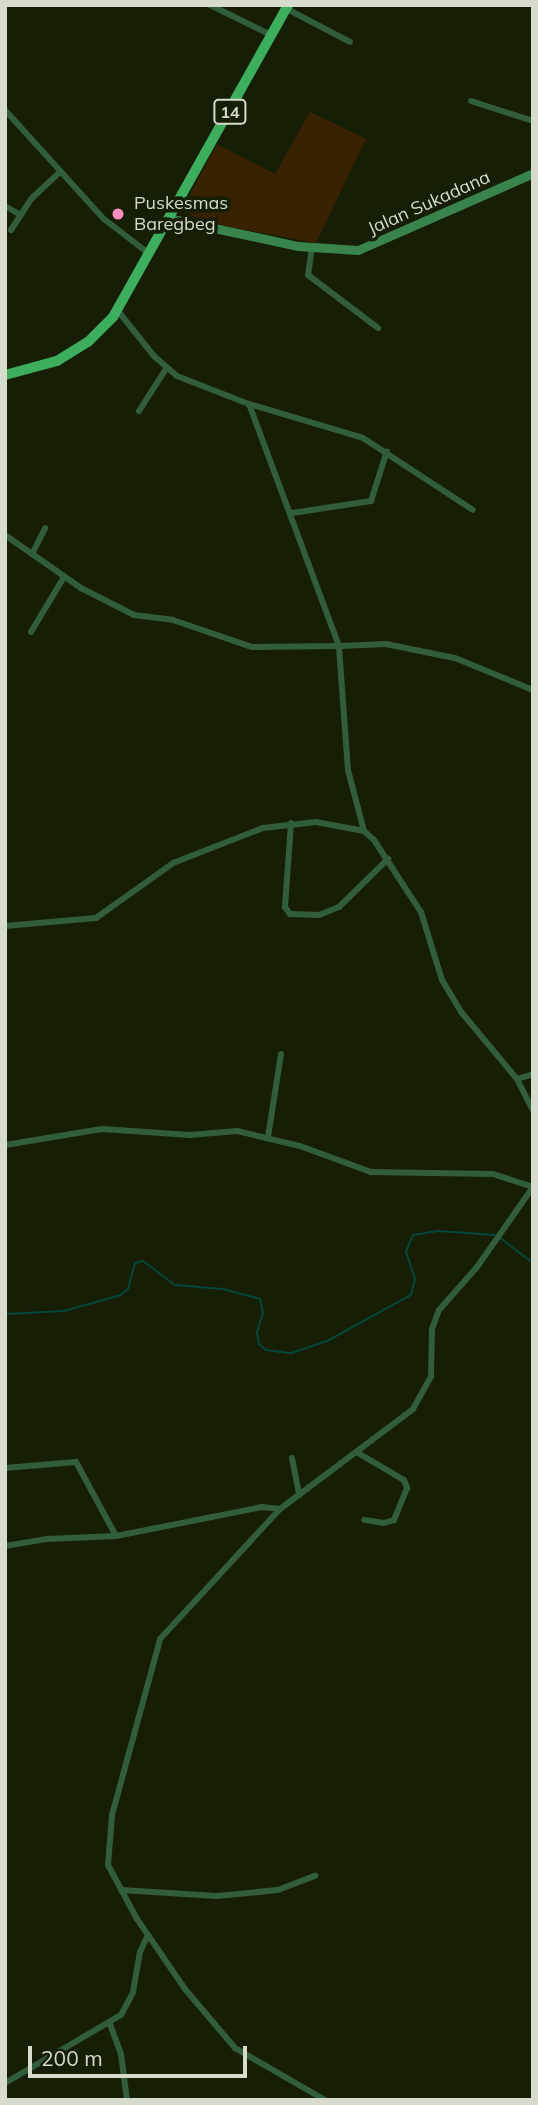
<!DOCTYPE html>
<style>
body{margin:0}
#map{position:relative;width:538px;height:2105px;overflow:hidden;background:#171e06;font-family:Mulish,sans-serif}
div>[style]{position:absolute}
.green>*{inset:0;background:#392200}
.stream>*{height:2px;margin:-1px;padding:0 1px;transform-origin:1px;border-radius:1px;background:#05463a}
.minor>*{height:6px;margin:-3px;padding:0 3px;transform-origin:3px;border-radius:3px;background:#315d3b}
.secondary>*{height:9px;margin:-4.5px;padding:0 4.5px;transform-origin:4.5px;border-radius:4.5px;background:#39834c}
.trunk>*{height:10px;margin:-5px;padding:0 5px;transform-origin:5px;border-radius:5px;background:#3dad5e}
.dots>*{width:19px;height:19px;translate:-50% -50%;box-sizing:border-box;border:4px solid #171e06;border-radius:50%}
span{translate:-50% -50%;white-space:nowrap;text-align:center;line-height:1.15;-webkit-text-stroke:7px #171e06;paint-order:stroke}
.shield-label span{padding:2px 5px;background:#171e06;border:2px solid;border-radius:5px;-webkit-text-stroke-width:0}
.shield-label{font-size:16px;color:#d6dbcc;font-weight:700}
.street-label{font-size:18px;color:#d6dbcc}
.poi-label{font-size:18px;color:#d6dbcc}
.left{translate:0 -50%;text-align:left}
.frame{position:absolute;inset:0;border:7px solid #d6dbcc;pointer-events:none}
.scale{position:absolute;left:28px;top:2046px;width:219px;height:32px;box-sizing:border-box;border:4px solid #d6dbcc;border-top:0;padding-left:9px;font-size:21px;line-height:24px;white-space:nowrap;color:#d6dbcc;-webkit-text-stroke:5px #171e06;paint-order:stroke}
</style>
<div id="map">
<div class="green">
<div style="clip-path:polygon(310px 112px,366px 139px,316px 243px,221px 225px,186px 214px,183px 208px,217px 144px,275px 174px)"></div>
</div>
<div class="stream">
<div style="left:500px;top:1238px;width:41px;rotate:37.1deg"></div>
<div style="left:5px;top:1314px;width:59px;rotate:-2.9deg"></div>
<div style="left:64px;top:1311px;width:59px;rotate:-15.7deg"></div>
<div style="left:121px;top:1295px;width:9px;rotate:-41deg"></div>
<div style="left:128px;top:1289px;width:27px;rotate:-75deg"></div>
<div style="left:135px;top:1263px;width:8px;rotate:-14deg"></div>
<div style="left:143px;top:1261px;width:40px;rotate:37deg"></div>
<div style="left:175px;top:1285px;width:48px;rotate:4.8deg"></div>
<div style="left:223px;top:1289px;width:38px;rotate:15deg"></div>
<div style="left:260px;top:1299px;width:14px;rotate:78deg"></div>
<div style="left:263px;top:1313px;width:21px;rotate:107deg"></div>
<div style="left:257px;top:1333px;width:11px;rotate:80deg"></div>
<div style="left:259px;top:1344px;width:9px;rotate:41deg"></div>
<div style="left:266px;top:1350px;width:26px;rotate:7deg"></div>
<div style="left:292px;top:1353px;width:39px;rotate:-19deg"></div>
<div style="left:329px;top:1340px;width:94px;rotate:-28.8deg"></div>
<div style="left:411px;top:1295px;width:16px;rotate:-76deg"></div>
<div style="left:415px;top:1279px;width:29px;rotate:-108deg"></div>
<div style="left:406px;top:1251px;width:17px;rotate:-66deg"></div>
<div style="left:413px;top:1235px;width:25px;rotate:-9deg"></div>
<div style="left:438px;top:1231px;width:57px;rotate:4deg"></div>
</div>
<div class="minor">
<div style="left:210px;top:5px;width:68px;rotate:26.2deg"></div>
<div style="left:287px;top:9px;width:71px;rotate:27.6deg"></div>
<div style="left:471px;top:101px;width:65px;rotate:17.9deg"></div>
<div style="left:5px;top:110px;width:147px;rotate:47.8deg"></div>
<div style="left:104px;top:219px;width:56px;rotate:37.7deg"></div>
<div style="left:5px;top:206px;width:16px;rotate:30deg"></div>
<div style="left:11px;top:230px;width:38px;rotate:-57deg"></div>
<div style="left:32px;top:198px;width:38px;rotate:-43deg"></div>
<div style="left:312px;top:247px;width:28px;rotate:98deg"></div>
<div style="left:308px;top:275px;width:88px;rotate:37.1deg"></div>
<div style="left:118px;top:311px;width:58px;rotate:51.3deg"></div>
<div style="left:154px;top:356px;width:30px;rotate:41deg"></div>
<div style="left:177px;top:376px;width:77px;rotate:21.3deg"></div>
<div style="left:249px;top:404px;width:119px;rotate:16.6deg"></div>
<div style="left:363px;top:438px;width:131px;rotate:33.2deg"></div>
<div style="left:139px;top:411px;width:50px;rotate:-57.3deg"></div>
<div style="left:292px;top:513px;width:80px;rotate:-8.6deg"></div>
<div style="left:371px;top:501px;width:52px;rotate:-72.3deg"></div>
<div style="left:5px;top:535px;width:93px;rotate:34.9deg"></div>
<div style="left:81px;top:588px;width:59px;rotate:27deg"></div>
<div style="left:134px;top:615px;width:39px;rotate:7deg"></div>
<div style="left:173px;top:620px;width:83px;rotate:18.9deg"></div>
<div style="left:252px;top:647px;width:87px;rotate:-0.7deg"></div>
<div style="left:339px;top:646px;width:258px;rotate:-110.4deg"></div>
<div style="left:32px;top:554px;width:29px;rotate:-63deg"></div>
<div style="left:31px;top:632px;width:64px;rotate:-59deg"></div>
<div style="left:291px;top:823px;width:84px;rotate:94.1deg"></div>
<div style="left:285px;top:907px;width:9px;rotate:54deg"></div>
<div style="left:290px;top:914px;width:29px;rotate:2deg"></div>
<div style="left:319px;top:915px;width:22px;rotate:-22deg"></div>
<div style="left:339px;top:907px;width:69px;rotate:-44.4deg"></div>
<div style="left:364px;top:831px;width:63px;rotate:-104.7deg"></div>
<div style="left:348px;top:770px;width:124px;rotate:-94.2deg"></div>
<div style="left:339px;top:646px;width:47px;rotate:-2.4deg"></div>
<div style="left:386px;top:644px;width:70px;rotate:11.5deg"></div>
<div style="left:455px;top:658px;width:84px;rotate:22.3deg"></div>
<div style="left:5px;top:926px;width:91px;rotate:-5deg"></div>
<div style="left:96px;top:918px;width:95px;rotate:-35.5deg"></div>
<div style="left:173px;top:863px;width:97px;rotate:-21.3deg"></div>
<div style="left:263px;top:828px;width:53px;rotate:-6.5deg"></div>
<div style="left:316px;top:822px;width:49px;rotate:10.6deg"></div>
<div style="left:364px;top:831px;width:13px;rotate:42deg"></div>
<div style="left:374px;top:840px;width:86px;rotate:56.9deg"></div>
<div style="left:421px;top:912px;width:71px;rotate:72.8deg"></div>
<div style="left:442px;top:980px;width:39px;rotate:59deg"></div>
<div style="left:462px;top:1013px;width:86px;rotate:50.2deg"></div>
<div style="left:517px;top:1079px;width:36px;rotate:63deg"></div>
<div style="left:517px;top:1079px;width:17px;rotate:-17deg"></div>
<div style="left:268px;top:1137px;width:84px;rotate:-81.1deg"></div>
<div style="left:5px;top:1145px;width:98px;rotate:-9.4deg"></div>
<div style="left:102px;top:1129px;width:88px;rotate:3.9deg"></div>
<div style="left:190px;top:1135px;width:47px;rotate:-4.9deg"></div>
<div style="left:237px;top:1131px;width:65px;rotate:13.4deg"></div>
<div style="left:300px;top:1146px;width:76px;rotate:20.1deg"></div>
<div style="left:371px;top:1172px;width:122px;rotate:0.9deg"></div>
<div style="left:493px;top:1174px;width:42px;rotate:18deg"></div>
<div style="left:358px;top:1453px;width:53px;rotate:30.4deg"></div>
<div style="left:404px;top:1480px;width:9px;rotate:69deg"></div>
<div style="left:407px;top:1488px;width:35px;rotate:112deg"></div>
<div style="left:394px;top:1520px;width:10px;rotate:163deg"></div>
<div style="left:384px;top:1523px;width:20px;rotate:-171deg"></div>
<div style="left:292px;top:1458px;width:38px;rotate:79deg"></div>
<div style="left:5px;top:1468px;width:71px;rotate:-4.8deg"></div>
<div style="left:76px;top:1462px;width:84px;rotate:61.6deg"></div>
<div style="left:5px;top:1546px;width:43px;rotate:-9.5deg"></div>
<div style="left:47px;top:1539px;width:69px;rotate:-2.5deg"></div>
<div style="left:116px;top:1536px;width:149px;rotate:-11.2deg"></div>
<div style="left:262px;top:1507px;width:18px;rotate:6deg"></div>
<div style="left:121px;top:1890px;width:96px;rotate:3.6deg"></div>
<div style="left:217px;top:1896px;width:61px;rotate:-5.6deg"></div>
<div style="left:278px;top:1890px;width:40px;rotate:-21deg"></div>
<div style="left:110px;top:2024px;width:32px;rotate:70deg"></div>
<div style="left:121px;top:2054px;width:46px;rotate:82.6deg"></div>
<div style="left:5px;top:2083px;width:134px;rotate:-30.4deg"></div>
<div style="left:121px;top:2015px;width:26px;rotate:-62deg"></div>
<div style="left:133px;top:1992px;width:41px;rotate:-80.1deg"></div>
<div style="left:140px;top:1952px;width:19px;rotate:-65deg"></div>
<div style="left:325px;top:2100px;width:104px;rotate:-150deg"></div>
<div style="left:235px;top:2048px;width:77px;rotate:-130.3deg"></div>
<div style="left:185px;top:1989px;width:85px;rotate:-124.4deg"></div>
<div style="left:137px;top:1919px;width:61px;rotate:-118.2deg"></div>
<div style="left:108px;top:1865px;width:50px;rotate:-85.4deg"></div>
<div style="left:112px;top:1815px;width:182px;rotate:-74.7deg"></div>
<div style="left:160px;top:1639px;width:177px;rotate:-47.3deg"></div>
<div style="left:280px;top:1509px;width:166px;rotate:-36.9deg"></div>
<div style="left:413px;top:1409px;width:38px;rotate:-61deg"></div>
<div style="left:431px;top:1376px;width:47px;rotate:-88.8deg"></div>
<div style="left:432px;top:1329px;width:20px;rotate:-70deg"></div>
<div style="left:439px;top:1310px;width:57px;rotate:-48.5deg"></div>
<div style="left:477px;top:1267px;width:98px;rotate:-55deg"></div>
</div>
<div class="secondary">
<div style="left:172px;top:219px;width:129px;rotate:12.1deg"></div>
<div style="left:298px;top:246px;width:60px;rotate:3.8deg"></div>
<div style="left:358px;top:250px;width:191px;rotate:-23.7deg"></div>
</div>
<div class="trunk">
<div style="left:5px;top:375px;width:54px;rotate:-15.1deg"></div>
<div style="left:57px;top:361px;width:36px;rotate:-32deg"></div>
<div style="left:88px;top:342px;width:35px;rotate:-45deg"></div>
<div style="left:113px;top:317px;width:358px;rotate:-60.7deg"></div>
</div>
<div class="dots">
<div style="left:118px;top:214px;background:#fd8ebf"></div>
</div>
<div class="shield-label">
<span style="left:230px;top:112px">14</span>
</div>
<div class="street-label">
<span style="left:429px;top:203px;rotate:-24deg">Jalan Sukadana</span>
</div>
<div class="poi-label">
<span class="left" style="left:134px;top:214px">Puskesmas<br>Baregbeg</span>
</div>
<div class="frame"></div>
<div class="scale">200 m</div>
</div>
